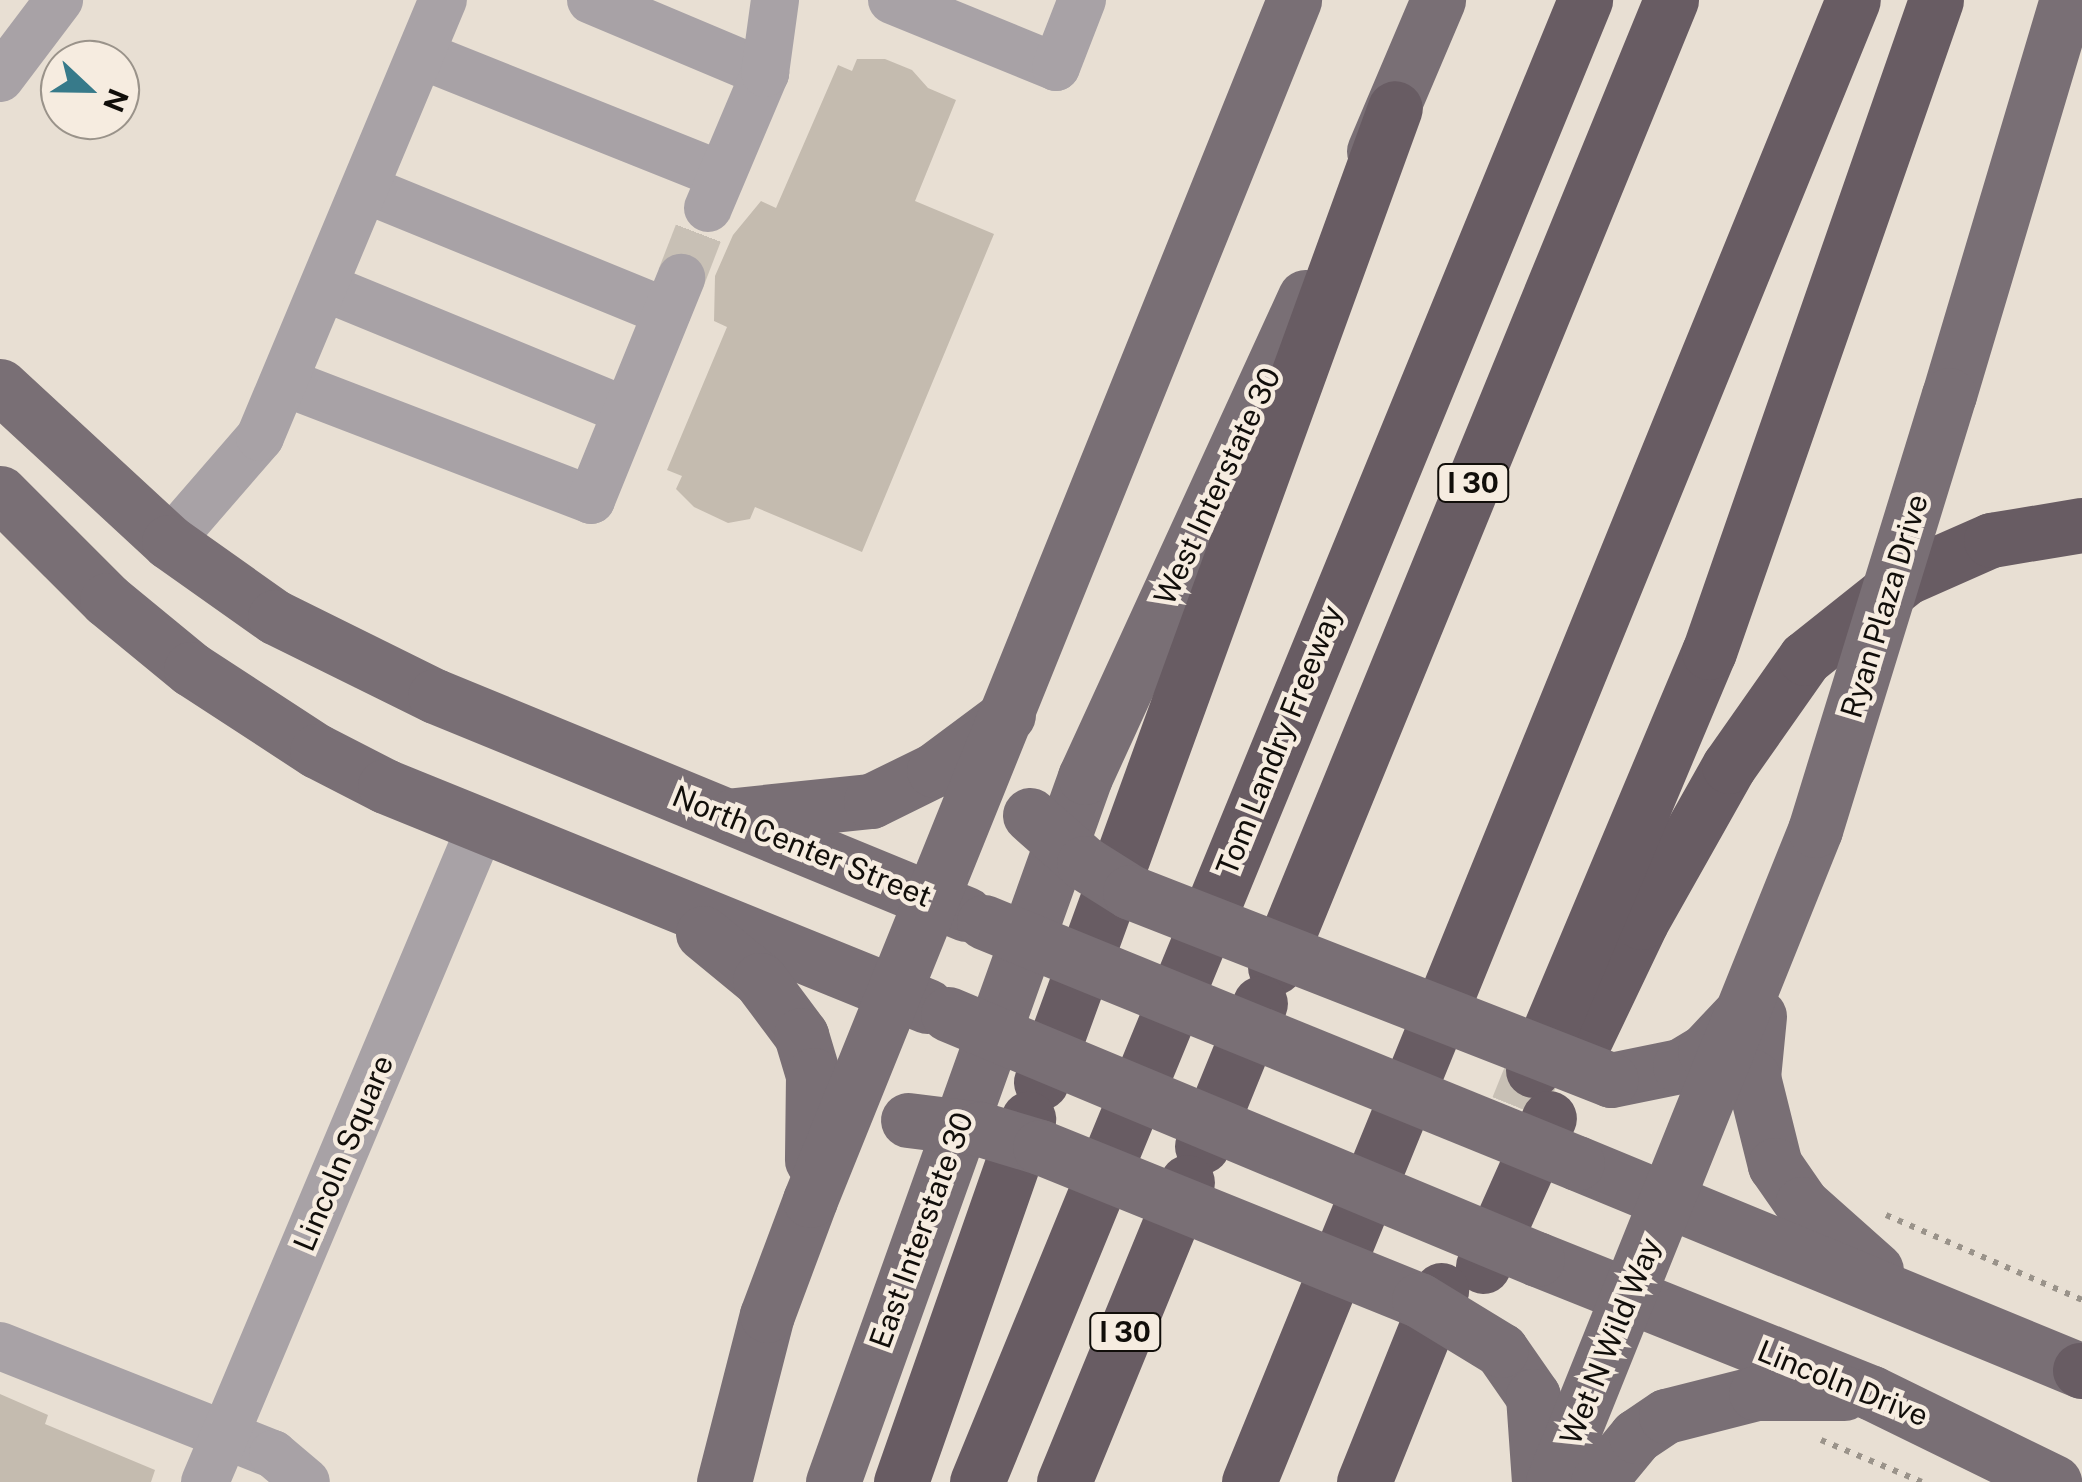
<!DOCTYPE html>
<style>
body{margin:0}
#map{position:relative;width:2082px;height:1482px;overflow:hidden;background:#e8dfd3;font-family:"Public Sans",sans-serif}
div>[style]{position:absolute}
.building>*{inset:0;background:#c4bbaf}
.minor-tunnel>*{height:48px;margin-top:-24px;transform-origin:0;background:repeating-linear-gradient(90deg,#c8c0b5 0 48px,transparent 0 72px)}
.highway-tunnel>*{height:55px;margin-top:-27.5px;transform-origin:0;background:repeating-linear-gradient(90deg,#c8c0b5 0 55px,transparent 0 83px)}
.path>*{height:6px;margin-top:-3px;transform-origin:0;background:repeating-linear-gradient(90deg,#9a938a 0 5px,transparent 0 13px)}
.minor>*{height:48px;margin:-24px;padding:0 24px;transform-origin:24px;border-radius:24px;background:#a8a2a6}
.major>*{height:55px;margin:-27.5px;padding:0 27.5px;transform-origin:27.5px;border-radius:27.5px;background:#796f75}
.highway>*{height:55px;margin:-27.5px;padding:0 27.5px;transform-origin:27.5px;border-radius:27.5px;background:#685c63}
.major-bridge>*{height:55px;margin:-27.5px;padding:0 27.5px;transform-origin:27.5px;border-radius:27.5px;background:#796f75}
span{translate:-50% -50%;white-space:nowrap;text-align:center;line-height:1.15;-webkit-text-stroke:9px #f6ece0;paint-order:stroke}
.shield-label span{padding:2px 8px;background:#f6ece0;border:2px solid;border-radius:8px;-webkit-text-stroke-width:0}
.shield-label{font-size:28px;color:#110e0a;font-weight:700}
.street-label{font-size:30px;color:#110e0a}
.north{position:absolute;left:40px;top:40px;width:100px;height:100px;box-sizing:border-box;background:#f6ece0;border:2px solid #9a938a;border-radius:50%;rotate:112deg;font-size:28px;font-weight:700;line-height:40px;text-align:center;color:#110e0a}
.north::after{content:'';display:block;margin:auto;width:35px;height:45px;background:#377a8a;clip-path:polygon(50% 0,100% 100%,50% 72%,0 100%)}
</style>
<div id="map">
<div class="building">
<div style="clip-path:polygon(857px 59px,885px 59px,912px 70px,928px 88px,956px 100px,915px 201px,994px 234px,862px 552px,755px 507px,750px 519px,728px 523px,694px 507px,676px 489px,682px 476px,667px 470px,727px 327px,714px 321px,715px 276px,733px 235px,761px 201px,776px 208px,838px 65px,852px 71px)"></div>
<div style="clip-path:polygon(0 1394px,48px 1415px,45px 1424px,155px 1470px,151px 1482px,0 1482px)"></div>
</div>
<div class="minor-tunnel">
<div style="left:681px;top:278px;width:75px;rotate:-68.9deg"></div>
</div>
<div class="highway-tunnel">
<div style="left:1518px;top:1107px;width:40px;rotate:-68deg"></div>
</div>
<div class="path">
<div style="left:1886px;top:1215px;width:214px;rotate:23.4deg"></div>
<div style="left:1821px;top:1440px;width:109px;rotate:22.6deg"></div>
</div>
<div class="minor">
<div style="left:591px;top:0;width:189px;rotate:22.8deg"></div>
<div style="left:892px;top:0;width:177px;rotate:22.2deg"></div>
<div style="left:1056px;top:67px;width:72px;rotate:-68.8deg"></div>
<div style="left:421px;top:55px;width:323px;rotate:21.8deg"></div>
<div style="left:0;top:78px;width:98px;rotate:-52.9deg"></div>
<div style="left:365px;top:189px;width:326px;rotate:22.2deg"></div>
<div style="left:708px;top:208px;width:147px;rotate:-67.1deg"></div>
<div style="left:765px;top:73px;width:74px;rotate:-82.2deg"></div>
<div style="left:324px;top:287px;width:327px;rotate:22.3deg"></div>
<div style="left:284px;top:382px;width:329px;rotate:21deg"></div>
<div style="left:591px;top:500px;width:240px;rotate:-67.9deg"></div>
<div style="left:169px;top:542px;width:139px;rotate:-49.1deg"></div>
<div style="left:260px;top:437px;width:474px;rotate:-67.3deg"></div>
<div style="left:0;top:1346px;width:294px;rotate:21.6deg"></div>
<div style="left:273px;top:1454px;width:43px;rotate:40.3deg"></div>
<div style="left:205px;top:1482px;width:714px;rotate:-67.17deg"></div>
</div>
<div class="major">
<div style="left:1374px;top:151px;width:164px;rotate:-67deg"></div>
<div style="left:0;top:386px;width:230px;rotate:42.7deg"></div>
<div style="left:169px;top:542px;width:130px;rotate:35.3deg"></div>
<div style="left:275px;top:617px;width:178px;rotate:26.3deg"></div>
<div style="left:435px;top:696px;width:574px;rotate:22.32deg"></div>
<div style="left:1949px;top:395px;width:412px;rotate:-73.4deg"></div>
<div style="left:0;top:493px;width:151px;rotate:45deg"></div>
<div style="left:107px;top:600px;width:109px;rotate:39.4deg"></div>
<div style="left:191px;top:669px;width:150px;rotate:33.1deg"></div>
<div style="left:317px;top:751px;width:76px;rotate:27.2deg"></div>
<div style="left:385px;top:786px;width:585px;rotate:22.09deg"></div>
<div style="left:735px;top:815px;width:137px;rotate:-5.9deg"></div>
<div style="left:871px;top:801px;width:70px;rotate:-26.2deg"></div>
<div style="left:934px;top:770px;width:92px;rotate:-36.6deg"></div>
<div style="left:703px;top:933px;width:74px;rotate:39.5deg"></div>
<div style="left:760px;top:980px;width:69px;rotate:53.3deg"></div>
<div style="left:801px;top:1035px;width:42px;rotate:73.3deg"></div>
<div style="left:813px;top:1075px;width:85px;rotate:90.7deg"></div>
<div style="left:1759px;top:1016px;width:61px;rotate:95.6deg"></div>
<div style="left:1753px;top:1077px;width:91px;rotate:76deg"></div>
<div style="left:1775px;top:1165px;width:47px;rotate:55.3deg"></div>
<div style="left:1802px;top:1204px;width:99px;rotate:41.7deg"></div>
<div style="left:1611px;top:1080px;width:70px;rotate:-11.5deg"></div>
<div style="left:1680px;top:1066px;width:29px;rotate:-31deg"></div>
<div style="left:1705px;top:1051px;width:47px;rotate:-46.7deg"></div>
<div style="left:1577px;top:1163px;width:546px;rotate:22.39deg"></div>
<div style="left:1537px;top:1259px;width:361px;rotate:21.8deg"></div>
<div style="left:1872px;top:1393px;width:203px;rotate:26.1deg"></div>
<div style="left:1501px;top:1350px;width:56px;rotate:55.2deg"></div>
<div style="left:1533px;top:1396px;width:86px;rotate:86deg"></div>
<div style="left:724px;top:1482px;width:172px;rotate:-75.6deg"></div>
<div style="left:767px;top:1315px;width:123px;rotate:-69.5deg"></div>
<div style="left:810px;top:1200px;width:1294px;rotate:-68.03deg"></div>
<div style="left:833px;top:1482px;width:749px;rotate:-70.33deg"></div>
<div style="left:1085px;top:777px;width:528px;rotate:-65.38deg"></div>
<div style="left:1553px;top:1482px;width:703px;rotate:-68.11deg"></div>
<div style="left:1598px;top:1482px;width:60px;rotate:-50.4deg"></div>
<div style="left:1636px;top:1436px;width:36px;rotate:-34deg"></div>
<div style="left:1666px;top:1416px;width:93px;rotate:-14.3deg"></div>
<div style="left:1756px;top:1393px;width:88px"></div>
</div>
<div class="highway">
<div style="left:1275px;top:967px;width:1045px;rotate:-67.73deg"></div>
<div style="left:1580px;top:1050px;width:142px;rotate:-64.5deg"></div>
<div style="left:1641px;top:922px;width:179px;rotate:-60.6deg"></div>
<div style="left:1729px;top:766px;width:132px;rotate:-54.9deg"></div>
<div style="left:1805px;top:658px;width:130px;rotate:-38.5deg"></div>
<div style="left:1907px;top:577px;width:92px;rotate:-23.8deg"></div>
<div style="left:1991px;top:540px;width:92px;rotate:-9.4deg"></div>
<div style="left:1533px;top:1070px;width:454px;rotate:-67.2deg"></div>
<div style="left:1709px;top:652px;width:690px;rotate:-70.8deg"></div>
<div style="left:1041px;top:1082px;width:1036px;rotate:-70.03deg"></div>
<div style="left:1202px;top:1146px;width:154px;rotate:-67.9deg"></div>
<div style="left:1483px;top:1266px;width:162px;rotate:-66deg"></div>
<div style="left:2080px;top:1370px;width:2px;rotate:27deg"></div>
<div style="left:901px;top:1482px;width:385px;rotate:-70.7deg"></div>
<div style="left:977px;top:1482px;width:1602px;rotate:-67.69deg"></div>
<div style="left:1064px;top:1482px;width:324px;rotate:-67.7deg"></div>
<div style="left:1249px;top:1482px;width:1600px;rotate:-67.83deg"></div>
<div style="left:1364px;top:1482px;width:207px;rotate:-68.1deg"></div>
</div>
<div class="major-bridge">
<div style="left:1030px;top:815px;width:72px;rotate:41.6deg"></div>
<div style="left:1084px;top:863px;width:54px;rotate:32.2deg"></div>
<div style="left:1130px;top:892px;width:516px;rotate:21.35deg"></div>
<div style="left:1815px;top:830px;width:455px;rotate:-72.9deg"></div>
<div style="left:984px;top:922px;width:640px;rotate:22.12deg"></div>
<div style="left:948px;top:1014px;width:638px;rotate:22.59deg"></div>
<div style="left:908px;top:1120px;width:73px;rotate:7.1deg"></div>
<div style="left:980px;top:1129px;width:63px;rotate:16.7deg"></div>
<div style="left:1040px;top:1147px;width:409px;rotate:22deg"></div>
<div style="left:1419px;top:1300px;width:96px;rotate:31.4deg"></div>
</div>
<div class="shield-label">
<span style="left:1473px;top:483px">I 30</span>
<span style="left:1125px;top:1332px">I 30</span>
</div>
<div class="street-label">
<span style="left:1217px;top:486px;rotate:-65deg">West Interstate 30</span>
<span style="left:1884px;top:606px;rotate:-73deg">Ryan Plaza Drive</span>
<span style="left:1279px;top:740px;rotate:-68deg">Tom Landry Freeway</span>
<span style="left:802px;top:846px;rotate:22deg">North Center Street</span>
<span style="left:343px;top:1153px;rotate:-67deg">Lincoln Square</span>
<span style="left:921px;top:1230px;rotate:-70deg">East Interstate 30</span>
<span style="left:1610px;top:1341px;rotate:-68deg">Wet N Wild Way</span>
<span style="left:1843px;top:1383px;rotate:22deg">Lincoln Drive</span>
</div>
<div class="north">N</div>
</div>
